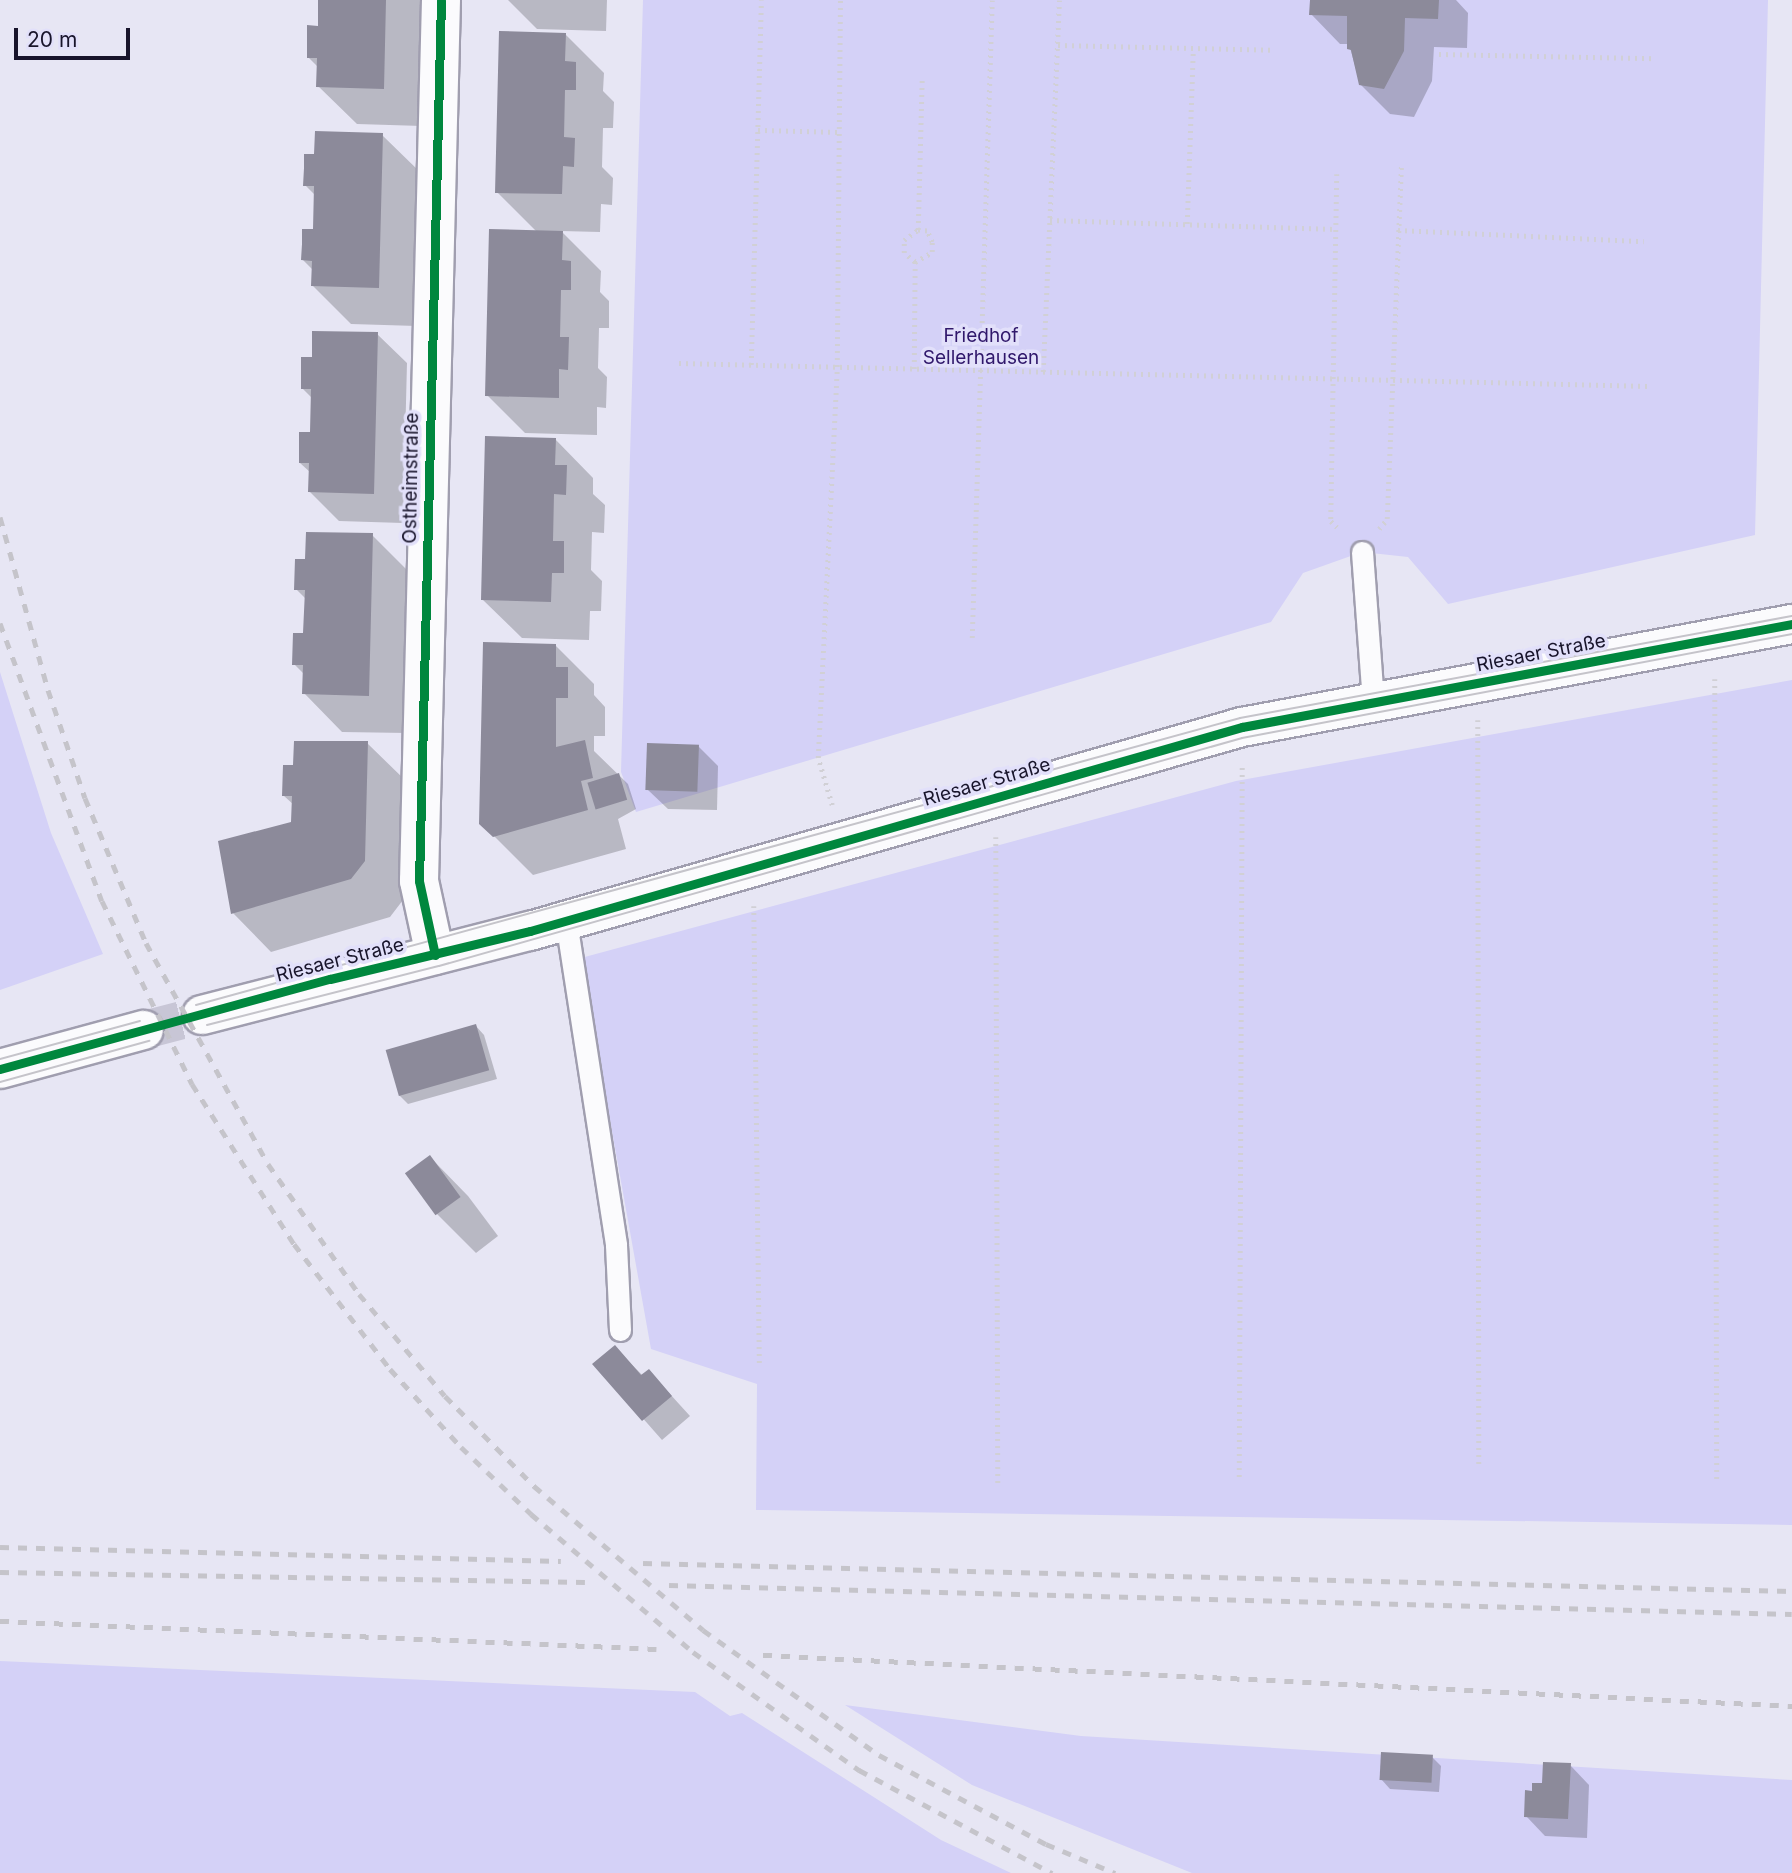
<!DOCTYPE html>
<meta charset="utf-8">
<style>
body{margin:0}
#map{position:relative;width:1792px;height:1873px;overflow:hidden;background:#e7e6f4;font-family:Inter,sans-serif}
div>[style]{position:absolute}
.green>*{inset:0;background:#d4d1f7}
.shadow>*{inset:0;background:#0003}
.building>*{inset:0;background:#8c8a9a;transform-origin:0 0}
.secondary-tunnel>*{height:38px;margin-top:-19px;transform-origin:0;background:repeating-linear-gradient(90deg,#c8c6d6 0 38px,transparent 0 57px)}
.path>*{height:4.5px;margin-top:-2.25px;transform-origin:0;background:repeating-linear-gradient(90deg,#d1d0d5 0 2px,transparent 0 7px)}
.roads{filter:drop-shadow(2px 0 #a09eaf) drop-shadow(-2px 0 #a09eaf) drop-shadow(0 2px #a09eaf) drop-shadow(0 -2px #a09eaf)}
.lane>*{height:21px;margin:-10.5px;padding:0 10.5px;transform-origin:10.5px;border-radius:10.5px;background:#fbfbfd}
.street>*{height:38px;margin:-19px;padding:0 19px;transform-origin:19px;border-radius:19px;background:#fbfbfd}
.secondary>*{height:38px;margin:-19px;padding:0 19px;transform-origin:19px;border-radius:19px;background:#fbfbfd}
.tram>*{height:2px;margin:-1px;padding:0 1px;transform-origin:1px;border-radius:1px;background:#c5c4ca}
.rail>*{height:5px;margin-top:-2.5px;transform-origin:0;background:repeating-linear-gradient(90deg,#c5c4ca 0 9px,transparent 0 18px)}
.cycleway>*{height:9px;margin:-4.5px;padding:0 4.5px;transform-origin:4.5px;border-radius:4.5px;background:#00873e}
span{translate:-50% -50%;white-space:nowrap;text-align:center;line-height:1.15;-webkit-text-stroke:7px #e2e0fa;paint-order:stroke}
.park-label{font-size:19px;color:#30186b}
.street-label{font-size:19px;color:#18142b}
.scale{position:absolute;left:14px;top:28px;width:116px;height:32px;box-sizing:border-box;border:4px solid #18142b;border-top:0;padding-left:9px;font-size:21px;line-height:24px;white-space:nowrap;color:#18142b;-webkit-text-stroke:5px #e2e0fa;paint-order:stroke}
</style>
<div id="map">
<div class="green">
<div style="clip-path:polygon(643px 0,1768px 0,1755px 535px,1448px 604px,1408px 557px,1362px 552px,1303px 573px,1271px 622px,636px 812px,621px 772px)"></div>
<div style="clip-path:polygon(0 672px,51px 833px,103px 954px,0 990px)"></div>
<div style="clip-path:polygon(1792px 680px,1792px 1525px,756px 1510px,757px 1384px,651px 1349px,581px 958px,1236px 781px)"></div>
<div style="clip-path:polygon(0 1661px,695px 1692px,730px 1716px,742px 1713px,941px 1840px,1011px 1873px,0 1873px)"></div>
<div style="clip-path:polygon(845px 1705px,1081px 1736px,1792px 1780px,1792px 1873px,1192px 1873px,972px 1785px)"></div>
</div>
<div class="shadow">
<div style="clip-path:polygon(320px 0,425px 0,422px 126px,357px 124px,318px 86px,318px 67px,308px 57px,319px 28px)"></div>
<div style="clip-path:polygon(508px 0,607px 0,606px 31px,537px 29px)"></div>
<div style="clip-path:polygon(1311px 0,1456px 0,1468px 13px,1467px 48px,1434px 47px,1432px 81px,1414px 117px,1390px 114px,1360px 84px,1349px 44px,1340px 44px,1311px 14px)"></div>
<div style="clip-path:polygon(565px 34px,604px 73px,603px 91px,614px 102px,613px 128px,603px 128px,602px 167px,613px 178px,612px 205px,601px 204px,600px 232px,561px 231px,601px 271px,600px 292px,609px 301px,609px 328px,599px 328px,598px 368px,607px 377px,606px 408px,597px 407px,597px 435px,525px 433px,487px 395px,537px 232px,497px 192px)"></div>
<div style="clip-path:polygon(382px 135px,421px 173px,417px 326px,351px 324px,313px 286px,313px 270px,303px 260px,314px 231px,315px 195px,305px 185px,316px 156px)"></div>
<div style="clip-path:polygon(377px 334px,407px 363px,403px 523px,339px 521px,310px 492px,311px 473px,300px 463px,312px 433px,312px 398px,302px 388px,313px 359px)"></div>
<div style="clip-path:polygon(555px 439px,593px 478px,593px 494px,605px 505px,604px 533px,592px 532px,591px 570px,602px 581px,601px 611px,590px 611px,589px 640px,522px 638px,483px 600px)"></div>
<div style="clip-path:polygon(372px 535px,411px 574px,407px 733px,342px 732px,304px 693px,304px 674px,294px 664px,305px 635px,306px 599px,296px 589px,307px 560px)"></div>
<div style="clip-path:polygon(555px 645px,594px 684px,594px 695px,605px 707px,605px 736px,594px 736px,594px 751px,628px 784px,636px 809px,618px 819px,626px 849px,533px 875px,481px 823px)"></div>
<div style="clip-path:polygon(367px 743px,406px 781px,403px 900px,390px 917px,271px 952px,233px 913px,293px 823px,294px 805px,284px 796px,295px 766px)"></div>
<div style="clip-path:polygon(698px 746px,718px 766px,717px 810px,668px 809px,648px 790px)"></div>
<div style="clip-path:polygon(475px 1025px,484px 1035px,497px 1079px,408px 1104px,399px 1095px)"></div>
<div style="clip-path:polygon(430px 1157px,468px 1196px,498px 1236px,476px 1253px,437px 1214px,407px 1174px)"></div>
<div style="clip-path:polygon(615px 1347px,643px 1376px,649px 1371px,690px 1416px,662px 1440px,595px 1364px)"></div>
<div style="clip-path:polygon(1432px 1757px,1441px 1766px,1439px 1792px,1390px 1789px,1381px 1779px)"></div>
<div style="clip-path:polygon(1570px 1765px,1589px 1785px,1587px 1838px,1545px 1836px,1526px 1816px,1534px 1793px)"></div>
</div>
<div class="building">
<div style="clip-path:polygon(318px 0,386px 0,384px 89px,316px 87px,317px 58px,307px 58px,307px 25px,318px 26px)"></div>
<div style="clip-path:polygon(1310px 0,1439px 0,1438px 19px,1405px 18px,1404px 51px,1384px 89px,1359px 85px,1351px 50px,1347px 49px,1347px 16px,1309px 15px)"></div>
<div style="clip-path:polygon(499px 31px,566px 33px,565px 61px,576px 62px,576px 90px,565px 90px,564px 137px,575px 138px,574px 167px,563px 166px,562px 194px,495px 193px)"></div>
<div style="clip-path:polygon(315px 131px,383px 133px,379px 288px,311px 286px,312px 261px,301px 260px,302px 244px,302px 229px,313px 229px,314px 186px,303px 186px,304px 168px,304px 154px,314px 154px)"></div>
<div style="clip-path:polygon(489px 229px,563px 231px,562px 260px,571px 261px,571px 290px,561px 290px,560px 337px,569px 337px,568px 370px,559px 369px,559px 398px,485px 396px)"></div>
<div style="clip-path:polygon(312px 331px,378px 332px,374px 494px,308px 492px,309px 463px,299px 463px,299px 432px,310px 432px,311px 389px,301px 389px,301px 357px,312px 357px)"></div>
<div style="clip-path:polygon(485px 436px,556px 438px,555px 465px,567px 465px,566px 495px,554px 494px,553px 541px,564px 541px,564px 573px,552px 573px,551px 602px,481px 600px)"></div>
<div style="clip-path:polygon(306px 532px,373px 533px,369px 696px,302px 694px,303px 665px,292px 665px,293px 633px,303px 633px,305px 590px,294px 590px,295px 559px,305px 559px)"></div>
<div style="clip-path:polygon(483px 642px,556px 644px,556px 667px,568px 667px,568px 698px,556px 698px,556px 747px,585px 740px,593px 778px,581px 781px,588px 810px,493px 837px,479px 824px)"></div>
<div style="clip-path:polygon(294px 741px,368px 741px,365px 861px,351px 879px,231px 914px,218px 841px,291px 822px,292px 796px,282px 796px,283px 765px,293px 765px)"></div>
<div style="left:647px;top:743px;width:52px;height:47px;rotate:2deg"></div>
<div style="left:619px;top:773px;width:28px;height:33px;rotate:73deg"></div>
<div style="left:476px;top:1024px;width:48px;height:94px;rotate:74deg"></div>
<div style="left:430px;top:1155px;width:52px;height:31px;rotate:54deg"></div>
<div style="clip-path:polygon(615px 1345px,641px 1375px,649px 1369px,672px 1396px,642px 1421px,592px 1364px)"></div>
<div style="left:1381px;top:1752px;width:52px;height:28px;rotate:3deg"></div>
<div style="clip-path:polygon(1543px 1762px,1571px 1763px,1568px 1819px,1524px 1817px,1525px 1790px,1532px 1791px,1532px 1783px,1542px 1783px)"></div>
</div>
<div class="secondary-tunnel">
<div style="left:144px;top:1030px;width:60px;rotate:-14.5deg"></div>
</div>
<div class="path">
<div style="left:1058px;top:45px;width:216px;rotate:1.3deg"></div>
<div style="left:1439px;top:54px;width:216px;rotate:1.1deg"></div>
<div style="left:758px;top:130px;width:81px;rotate:1.4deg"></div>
<div style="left:1337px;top:174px;width:347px;rotate:91deg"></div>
<div style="left:1331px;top:521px;width:14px;rotate:45deg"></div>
<div style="left:1050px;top:220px;width:286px;rotate:1.8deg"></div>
<div style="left:1187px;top:224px;width:175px;rotate:-88deg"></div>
<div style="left:1398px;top:230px;width:246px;rotate:2.6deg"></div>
<div style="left:915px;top:262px;width:14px;rotate:-141deg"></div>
<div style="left:904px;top:253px;width:13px;rotate:-90deg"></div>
<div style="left:904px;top:240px;width:17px;rotate:-36deg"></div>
<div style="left:679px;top:363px;width:969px;rotate:1.36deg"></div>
<div style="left:751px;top:365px;width:365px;rotate:-88.4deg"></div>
<div style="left:914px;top:369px;width:107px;rotate:-89.5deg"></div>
<div style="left:915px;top:262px;width:20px;rotate:-30deg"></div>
<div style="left:932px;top:252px;width:10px;rotate:-90deg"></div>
<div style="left:932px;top:242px;width:12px;rotate:-114deg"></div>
<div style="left:927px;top:231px;width:9px;rotate:-174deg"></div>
<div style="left:918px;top:230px;width:152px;rotate:-88.5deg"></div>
<div style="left:1043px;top:372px;width:372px;rotate:-87.5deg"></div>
<div style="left:1379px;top:529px;width:13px;rotate:-51deg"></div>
<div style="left:1387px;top:519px;width:353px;rotate:-87.7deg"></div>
<div style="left:972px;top:638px;width:638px;rotate:-88.2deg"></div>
<div style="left:1715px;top:679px;width:804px;rotate:89.86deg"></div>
<div style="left:1478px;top:720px;width:748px;rotate:89.92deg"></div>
<div style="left:832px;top:805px;width:49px;rotate:-106.6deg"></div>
<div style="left:818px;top:758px;width:391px;rotate:-87.2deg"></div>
<div style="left:837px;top:367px;width:367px;rotate:-89.5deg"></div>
<div style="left:996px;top:837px;width:650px;rotate:89.82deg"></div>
<div style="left:754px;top:906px;width:461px;rotate:89.3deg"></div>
<div style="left:1239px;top:1477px;width:710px;rotate:-89.76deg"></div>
</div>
<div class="roads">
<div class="lane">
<div style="left:1362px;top:552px;width:150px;rotate:85.8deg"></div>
<div style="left:566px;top:921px;width:328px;rotate:81.2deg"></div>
<div style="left:616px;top:1245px;width:85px;rotate:87.3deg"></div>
</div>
<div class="street">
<div style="left:435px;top:955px;width:76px;rotate:-102.2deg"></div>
<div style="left:419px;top:881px;width:881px;rotate:-88.57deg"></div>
</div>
<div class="secondary">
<div style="left:202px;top:1015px;width:339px;rotate:-14.4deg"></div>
<div style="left:530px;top:931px;width:741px;rotate:-15.99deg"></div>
<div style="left:1242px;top:727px;width:560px;rotate:-10.61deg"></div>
<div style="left:0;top:1069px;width:149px;rotate:-15.2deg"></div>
</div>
</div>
<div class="tram">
<div style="left:196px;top:1005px;width:1083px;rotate:-15.37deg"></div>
<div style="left:1240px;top:718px;width:561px;rotate:-10.47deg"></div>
<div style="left:207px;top:1025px;width:239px;rotate:-14.3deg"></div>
<div style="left:439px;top:966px;width:835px;rotate:-15.85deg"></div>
<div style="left:1242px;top:738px;width:560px;rotate:-10.71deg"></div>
<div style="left:0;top:1059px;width:145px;rotate:-15.2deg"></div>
<div style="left:0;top:1082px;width:155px;rotate:-15.4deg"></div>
</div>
<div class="rail">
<div style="left:0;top:517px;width:180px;rotate:74.5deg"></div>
<div style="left:48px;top:690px;width:114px;rotate:71.1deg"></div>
<div style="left:85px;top:798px;width:157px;rotate:67.2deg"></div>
<div style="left:146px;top:943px;width:252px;rotate:61.1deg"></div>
<div style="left:268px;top:1164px;width:159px;rotate:55deg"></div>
<div style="left:359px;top:1294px;width:133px;rotate:49.9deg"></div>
<div style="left:445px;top:1396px;width:127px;rotate:45.3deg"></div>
<div style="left:534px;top:1486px;width:222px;rotate:40.4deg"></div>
<div style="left:703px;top:1630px;width:216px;rotate:35.4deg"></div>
<div style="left:879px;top:1755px;width:189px;rotate:28.1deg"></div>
<div style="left:1046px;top:1844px;width:75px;rotate:22.8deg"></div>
<div style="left:0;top:623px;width:296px;rotate:69.9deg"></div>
<div style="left:102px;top:901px;width:204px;rotate:63.8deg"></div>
<div style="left:192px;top:1084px;width:190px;rotate:57.5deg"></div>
<div style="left:294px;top:1244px;width:158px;rotate:52.5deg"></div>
<div style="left:390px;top:1369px;width:105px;rotate:47.7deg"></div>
<div style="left:461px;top:1447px;width:97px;rotate:43.7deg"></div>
<div style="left:531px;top:1514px;width:213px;rotate:40.4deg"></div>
<div style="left:693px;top:1652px;width:204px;rotate:35.4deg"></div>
<div style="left:859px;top:1770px;width:219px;rotate:28.1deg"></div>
<div style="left:0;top:1547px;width:561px;rotate:1.43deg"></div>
<div style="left:643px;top:1563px;width:1149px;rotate:1.4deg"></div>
<div style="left:0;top:1572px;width:585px;rotate:0.98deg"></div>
<div style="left:669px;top:1585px;width:1123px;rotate:1.48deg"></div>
<div style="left:0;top:1621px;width:662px;rotate:2.43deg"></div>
<div style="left:763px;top:1655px;width:1030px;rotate:2.84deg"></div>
</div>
<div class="cycleway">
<div style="left:435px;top:955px;width:76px;rotate:-102.2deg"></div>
<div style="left:419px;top:881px;width:881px;rotate:-88.57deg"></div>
<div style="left:0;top:1069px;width:342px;rotate:-15.3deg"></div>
<div style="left:330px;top:979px;width:206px;rotate:-13.5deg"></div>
<div style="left:530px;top:931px;width:741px;rotate:-15.99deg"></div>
<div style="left:1242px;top:727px;width:560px;rotate:-10.61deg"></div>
</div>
<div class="park-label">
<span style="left:981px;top:347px">Friedhof<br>Sellerhausen</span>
</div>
<div class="street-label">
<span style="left:411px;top:478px;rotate:-89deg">Ostheimstraße</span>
<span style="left:1541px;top:653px;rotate:-11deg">Riesaer Straße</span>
<span style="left:987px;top:782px;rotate:-16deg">Riesaer Straße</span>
<span style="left:340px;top:960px;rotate:-14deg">Riesaer Straße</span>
</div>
<div class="scale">20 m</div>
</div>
